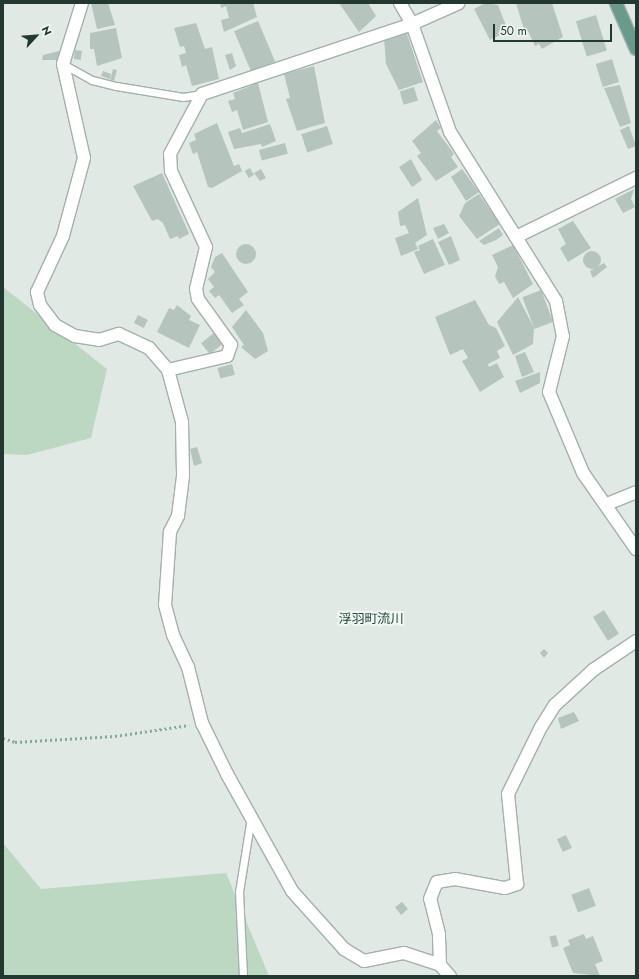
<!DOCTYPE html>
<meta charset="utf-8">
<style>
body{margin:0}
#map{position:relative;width:639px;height:979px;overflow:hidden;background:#e1e9e5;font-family:Jost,"Noto Sans JP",sans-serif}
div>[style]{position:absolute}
.green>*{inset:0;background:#bcd8c2}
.building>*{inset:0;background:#b6c4be;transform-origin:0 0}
.round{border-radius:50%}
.path>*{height:2.5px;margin-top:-1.25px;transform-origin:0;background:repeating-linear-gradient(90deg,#84aa9c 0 2px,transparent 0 5px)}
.roads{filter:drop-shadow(1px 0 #a4b0ab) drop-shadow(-1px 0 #a4b0ab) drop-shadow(0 1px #a4b0ab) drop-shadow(0 -1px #a4b0ab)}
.service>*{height:7px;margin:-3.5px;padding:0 3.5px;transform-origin:3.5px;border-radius:3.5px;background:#fff}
.minor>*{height:12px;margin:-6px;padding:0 6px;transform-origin:6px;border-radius:6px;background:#fff}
.primary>*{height:12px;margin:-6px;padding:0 6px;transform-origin:6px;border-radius:6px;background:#6a9a8b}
span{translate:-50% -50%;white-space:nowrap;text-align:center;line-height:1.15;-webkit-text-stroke:4px #f1f7f3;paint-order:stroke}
.quarter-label{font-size:13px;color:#21483c}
.frame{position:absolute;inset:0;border:4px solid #233831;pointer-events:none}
.north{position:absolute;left:16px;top:16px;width:40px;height:40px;-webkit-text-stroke:3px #f1f7f3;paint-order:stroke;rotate:64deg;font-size:11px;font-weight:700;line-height:16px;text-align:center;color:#233831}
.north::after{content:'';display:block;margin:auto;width:14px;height:18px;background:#233831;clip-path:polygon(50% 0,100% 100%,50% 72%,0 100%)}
.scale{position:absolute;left:493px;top:24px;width:119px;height:18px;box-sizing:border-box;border:2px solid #233831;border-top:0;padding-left:5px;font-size:12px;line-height:14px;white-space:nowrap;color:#233831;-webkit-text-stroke:3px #f1f7f3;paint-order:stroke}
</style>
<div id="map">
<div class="green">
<div style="clip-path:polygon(3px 287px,107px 369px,91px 438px,27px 455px,3px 454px)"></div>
<div style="clip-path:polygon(3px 843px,41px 889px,226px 873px,269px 976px,3px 976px)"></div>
</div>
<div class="building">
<div style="clip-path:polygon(91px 3px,108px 3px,115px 25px,97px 29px)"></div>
<div style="clip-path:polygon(220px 3px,253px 3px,257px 17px,224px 32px,221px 20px,229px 18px,226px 6px,221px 8px)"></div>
<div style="clip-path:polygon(339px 3px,368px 3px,376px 16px,359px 32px)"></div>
<div style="clip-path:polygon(485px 3px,498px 5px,508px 31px,490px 40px,474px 9px)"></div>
<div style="clip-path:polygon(516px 3px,552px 3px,563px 37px,542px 49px,539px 44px,535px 46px,528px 31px,525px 33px)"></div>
<div style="left:596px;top:15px;width:37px;height:21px;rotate:73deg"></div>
<div style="left:258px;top:21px;width:44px;height:26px;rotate:67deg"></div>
<div style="clip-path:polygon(196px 23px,205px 49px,212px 47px,219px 79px,192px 86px,186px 65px,182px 67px,179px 55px,186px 53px,184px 46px,180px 47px,174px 28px)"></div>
<div style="clip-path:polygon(116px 28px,122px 58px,97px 66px,94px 49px,90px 49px,90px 33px)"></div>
<div style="clip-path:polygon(406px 31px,423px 82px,399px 90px,386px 64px,384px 38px)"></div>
<div style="left:75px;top:50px;width:7px;height:9px;rotate:8deg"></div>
<div style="clip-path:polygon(59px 51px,59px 60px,42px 60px,43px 55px)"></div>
<div style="clip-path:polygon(232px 53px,236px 66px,230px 70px,225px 55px)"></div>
<div style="left:612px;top:59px;width:24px;height:17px;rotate:73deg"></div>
<div style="clip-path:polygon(314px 66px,325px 123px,297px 131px,286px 99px,290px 98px,284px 74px)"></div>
<div style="left:113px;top:69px;width:4px;height:11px;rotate:14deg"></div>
<div style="clip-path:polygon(103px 71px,111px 74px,110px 79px,101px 76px)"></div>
<div style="clip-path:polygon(258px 83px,268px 122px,243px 130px,237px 110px,232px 112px,228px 101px,235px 99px,233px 93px)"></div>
<div style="clip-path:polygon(620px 85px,631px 123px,620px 127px,604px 88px)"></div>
<div style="left:414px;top:87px;width:14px;height:15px;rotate:73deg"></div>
<div style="clip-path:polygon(436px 120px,441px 128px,437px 131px,454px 154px,451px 157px,458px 167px,436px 181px,417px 156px,421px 153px,412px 141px)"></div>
<div style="clip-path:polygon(217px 123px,234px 166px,239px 164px,242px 171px,212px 188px,208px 187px,197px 152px,193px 154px,189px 143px,196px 140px,194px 134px)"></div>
<div style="clip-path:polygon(270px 124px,276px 141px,262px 147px,261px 144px,234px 149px,228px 132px,240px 128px,242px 133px)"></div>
<div style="left:327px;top:126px;width:19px;height:27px;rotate:72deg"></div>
<div style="clip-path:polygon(629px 126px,636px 146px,628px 149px,620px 130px)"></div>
<div style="left:285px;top:143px;width:11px;height:27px;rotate:75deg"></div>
<div style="clip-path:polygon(411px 159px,422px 180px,412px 187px,399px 167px)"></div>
<div style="left:250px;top:168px;width:8px;height:6px;rotate:60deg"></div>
<div style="clip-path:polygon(261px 169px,266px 178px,260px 181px,254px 173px)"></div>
<div style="clip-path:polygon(462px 169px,479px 192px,466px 201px,451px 177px)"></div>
<div style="clip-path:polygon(162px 173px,188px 231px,189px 234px,179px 239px,178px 236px,170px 239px,163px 223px,158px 219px,152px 221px,133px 186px)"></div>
<div style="clip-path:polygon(634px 189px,631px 199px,635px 207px,623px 213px,615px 199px)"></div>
<div style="clip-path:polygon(479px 194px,500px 224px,477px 239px,459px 216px,465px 203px)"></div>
<div style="clip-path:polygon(418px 198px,427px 235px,415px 243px,418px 249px,401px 256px,395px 238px,409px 233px,405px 225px,400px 226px,398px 212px)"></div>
<div style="clip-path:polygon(573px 221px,591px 248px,568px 262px,560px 248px,566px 244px,558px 229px)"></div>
<div style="clip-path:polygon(444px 224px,449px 233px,438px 239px,433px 228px)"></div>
<div style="clip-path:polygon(499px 228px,503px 235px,496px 240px,484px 245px,479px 241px)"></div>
<div style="clip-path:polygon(451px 236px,460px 260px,449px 265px,438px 242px)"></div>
<div style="clip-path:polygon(433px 239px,445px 265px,424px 274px,414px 252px,420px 250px,418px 246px)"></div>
<div class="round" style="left:236px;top:244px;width:20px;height:20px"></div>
<div style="clip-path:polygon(513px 245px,533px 284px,513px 298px,504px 282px,499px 284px,495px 276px,498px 267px,492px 255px)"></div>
<div class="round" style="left:583px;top:251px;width:18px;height:18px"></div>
<div style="clip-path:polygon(222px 253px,248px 292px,239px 299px,244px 305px,232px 313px,219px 295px,215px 298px,209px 291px,214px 287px,208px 279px,215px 272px,211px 267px,215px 257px)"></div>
<div style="clip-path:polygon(604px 263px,607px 267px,593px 278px,590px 271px)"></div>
<div style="left:541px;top:290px;width:34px;height:20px;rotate:69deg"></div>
<div style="clip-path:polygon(518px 297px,534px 328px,533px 344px,513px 355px,497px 322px)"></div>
<div style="clip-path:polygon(475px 300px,489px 325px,496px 328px,505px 346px,497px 351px,500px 358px,488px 364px,489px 367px,497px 363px,504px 377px,480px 392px,462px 361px,468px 358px,463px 349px,450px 355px,435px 317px)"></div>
<div style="clip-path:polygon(177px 305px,191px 316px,189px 320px,200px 325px,189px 348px,157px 332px,169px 308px,174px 310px)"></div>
<div style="clip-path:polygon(246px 310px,263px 333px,268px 351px,255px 359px,241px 347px,244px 345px,232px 327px)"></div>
<div style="left:138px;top:315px;width:11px;height:9px;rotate:27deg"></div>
<div style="left:215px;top:332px;width:14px;height:18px;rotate:51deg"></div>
<div style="clip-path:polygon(525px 352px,534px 372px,522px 377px,515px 356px)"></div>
<div style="left:232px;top:364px;width:11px;height:15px;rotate:75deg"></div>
<div style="clip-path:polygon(540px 372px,540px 383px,520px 393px,515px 381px)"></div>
<div style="clip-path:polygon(197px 447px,202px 463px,194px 466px,190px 449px)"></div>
<div style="left:604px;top:610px;width:28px;height:13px;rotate:58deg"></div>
<div style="clip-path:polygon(544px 649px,548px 653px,544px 658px,540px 653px)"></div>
<div style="clip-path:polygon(574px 712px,579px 721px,561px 729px,558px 718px)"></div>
<div style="left:566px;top:835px;width:14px;height:10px;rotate:65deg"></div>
<div style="left:589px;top:888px;width:19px;height:19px;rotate:69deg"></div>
<div style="clip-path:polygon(402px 902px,408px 909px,401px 915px,395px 907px)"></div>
<div style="clip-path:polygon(584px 934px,586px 939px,593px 936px,603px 961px,595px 964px,600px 976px,573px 973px,563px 948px,570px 945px,568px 940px)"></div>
<div style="left:556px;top:935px;width:11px;height:7px;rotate:75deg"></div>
</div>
<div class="path">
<div style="left:3px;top:738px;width:13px;rotate:18deg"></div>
<div style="left:15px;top:742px;width:100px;rotate:-3.4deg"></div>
<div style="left:115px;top:736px;width:75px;rotate:-8.5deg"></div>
</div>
<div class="roads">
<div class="service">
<div style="left:63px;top:64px;width:33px;rotate:29deg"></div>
<div style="left:92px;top:80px;width:25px;rotate:14deg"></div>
<div style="left:116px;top:86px;width:68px;rotate:9.3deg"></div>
<div style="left:183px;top:97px;width:19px;rotate:-9deg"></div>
<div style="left:243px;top:976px;width:84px;rotate:-92.7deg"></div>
<div style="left:239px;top:892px;width:76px;rotate:-80.9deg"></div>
</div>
<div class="minor">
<div style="left:82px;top:3px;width:64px;rotate:107.3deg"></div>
<div style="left:63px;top:64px;width:96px;rotate:77.4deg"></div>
<div style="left:84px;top:158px;width:81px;rotate:105.1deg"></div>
<div style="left:63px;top:236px;width:62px;rotate:114.9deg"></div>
<div style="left:37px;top:292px;width:13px;rotate:77deg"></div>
<div style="left:40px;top:305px;width:25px;rotate:53deg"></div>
<div style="left:55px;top:325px;width:23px;rotate:29deg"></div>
<div style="left:75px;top:336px;width:24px;rotate:9deg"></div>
<div style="left:99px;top:340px;width:21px;rotate:-17deg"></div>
<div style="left:119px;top:334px;width:33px;rotate:25deg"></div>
<div style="left:149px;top:348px;width:29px;rotate:49deg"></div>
<div style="left:168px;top:370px;width:54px;rotate:74.9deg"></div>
<div style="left:182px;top:422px;width:54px;rotate:88.9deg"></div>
<div style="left:183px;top:476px;width:40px;rotate:97.1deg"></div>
<div style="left:178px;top:516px;width:18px;rotate:117deg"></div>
<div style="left:170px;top:532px;width:73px;rotate:93.9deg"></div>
<div style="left:165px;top:605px;width:31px;rotate:75deg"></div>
<div style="left:173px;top:635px;width:35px;rotate:65deg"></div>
<div style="left:188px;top:667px;width:58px;rotate:76deg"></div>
<div style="left:202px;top:723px;width:57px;rotate:63.9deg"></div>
<div style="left:227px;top:774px;width:134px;rotate:60.9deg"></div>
<div style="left:292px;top:891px;width:78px;rotate:48.1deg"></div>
<div style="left:344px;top:949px;width:23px;rotate:31deg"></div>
<div style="left:364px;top:961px;width:41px;rotate:-11.3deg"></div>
<div style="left:404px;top:953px;width:38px;rotate:18deg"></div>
<div style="left:440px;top:965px;width:31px;rotate:-92deg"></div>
<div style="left:439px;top:934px;width:36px;rotate:-104deg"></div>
<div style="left:430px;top:899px;width:18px;rotate:-68deg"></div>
<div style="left:437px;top:882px;width:18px;rotate:-9deg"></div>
<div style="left:455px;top:879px;width:51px;rotate:10.2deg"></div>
<div style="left:505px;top:888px;width:13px;rotate:-18deg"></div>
<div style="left:517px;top:884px;width:90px;rotate:-95.7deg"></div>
<div style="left:508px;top:794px;width:75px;rotate:-63.8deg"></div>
<div style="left:541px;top:727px;width:26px;rotate:-58deg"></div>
<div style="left:555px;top:705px;width:52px;rotate:-42.6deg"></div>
<div style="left:593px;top:670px;width:52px;rotate:-34deg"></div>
<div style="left:400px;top:3px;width:24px;rotate:60deg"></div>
<div style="left:412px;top:24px;width:114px;rotate:70.6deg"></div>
<div style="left:450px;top:132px;width:199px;rotate:57.9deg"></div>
<div style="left:556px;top:301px;width:36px;rotate:79deg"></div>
<div style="left:563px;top:336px;width:58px;rotate:104deg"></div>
<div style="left:549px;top:392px;width:88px;rotate:67.2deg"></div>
<div style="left:583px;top:473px;width:93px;rotate:55.1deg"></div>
<div style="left:516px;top:237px;width:134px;rotate:-26.2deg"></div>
<div style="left:168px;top:370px;width:61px;rotate:-13.3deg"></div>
<div style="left:227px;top:356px;width:12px;rotate:-70deg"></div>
<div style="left:231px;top:345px;width:57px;rotate:-125.7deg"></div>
<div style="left:198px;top:299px;width:10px;rotate:-101deg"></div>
<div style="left:196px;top:289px;width:43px;rotate:-76.6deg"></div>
<div style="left:206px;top:247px;width:84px;rotate:-114.7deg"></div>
<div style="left:171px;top:171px;width:17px;rotate:-93deg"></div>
<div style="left:170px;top:154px;width:68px;rotate:-61.9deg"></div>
<div style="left:202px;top:94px;width:221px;rotate:-18.4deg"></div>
<div style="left:412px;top:24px;width:51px;rotate:-24.1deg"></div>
<div style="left:607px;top:504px;width:31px;rotate:-22deg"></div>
<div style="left:440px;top:965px;width:15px;rotate:48deg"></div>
</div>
<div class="primary">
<div style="left:616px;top:3px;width:50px;rotate:66.5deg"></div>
</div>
</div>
<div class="quarter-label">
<span style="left:371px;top:619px">浮羽町流川</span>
</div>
<div class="frame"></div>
<div class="north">N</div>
<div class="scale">50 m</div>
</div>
